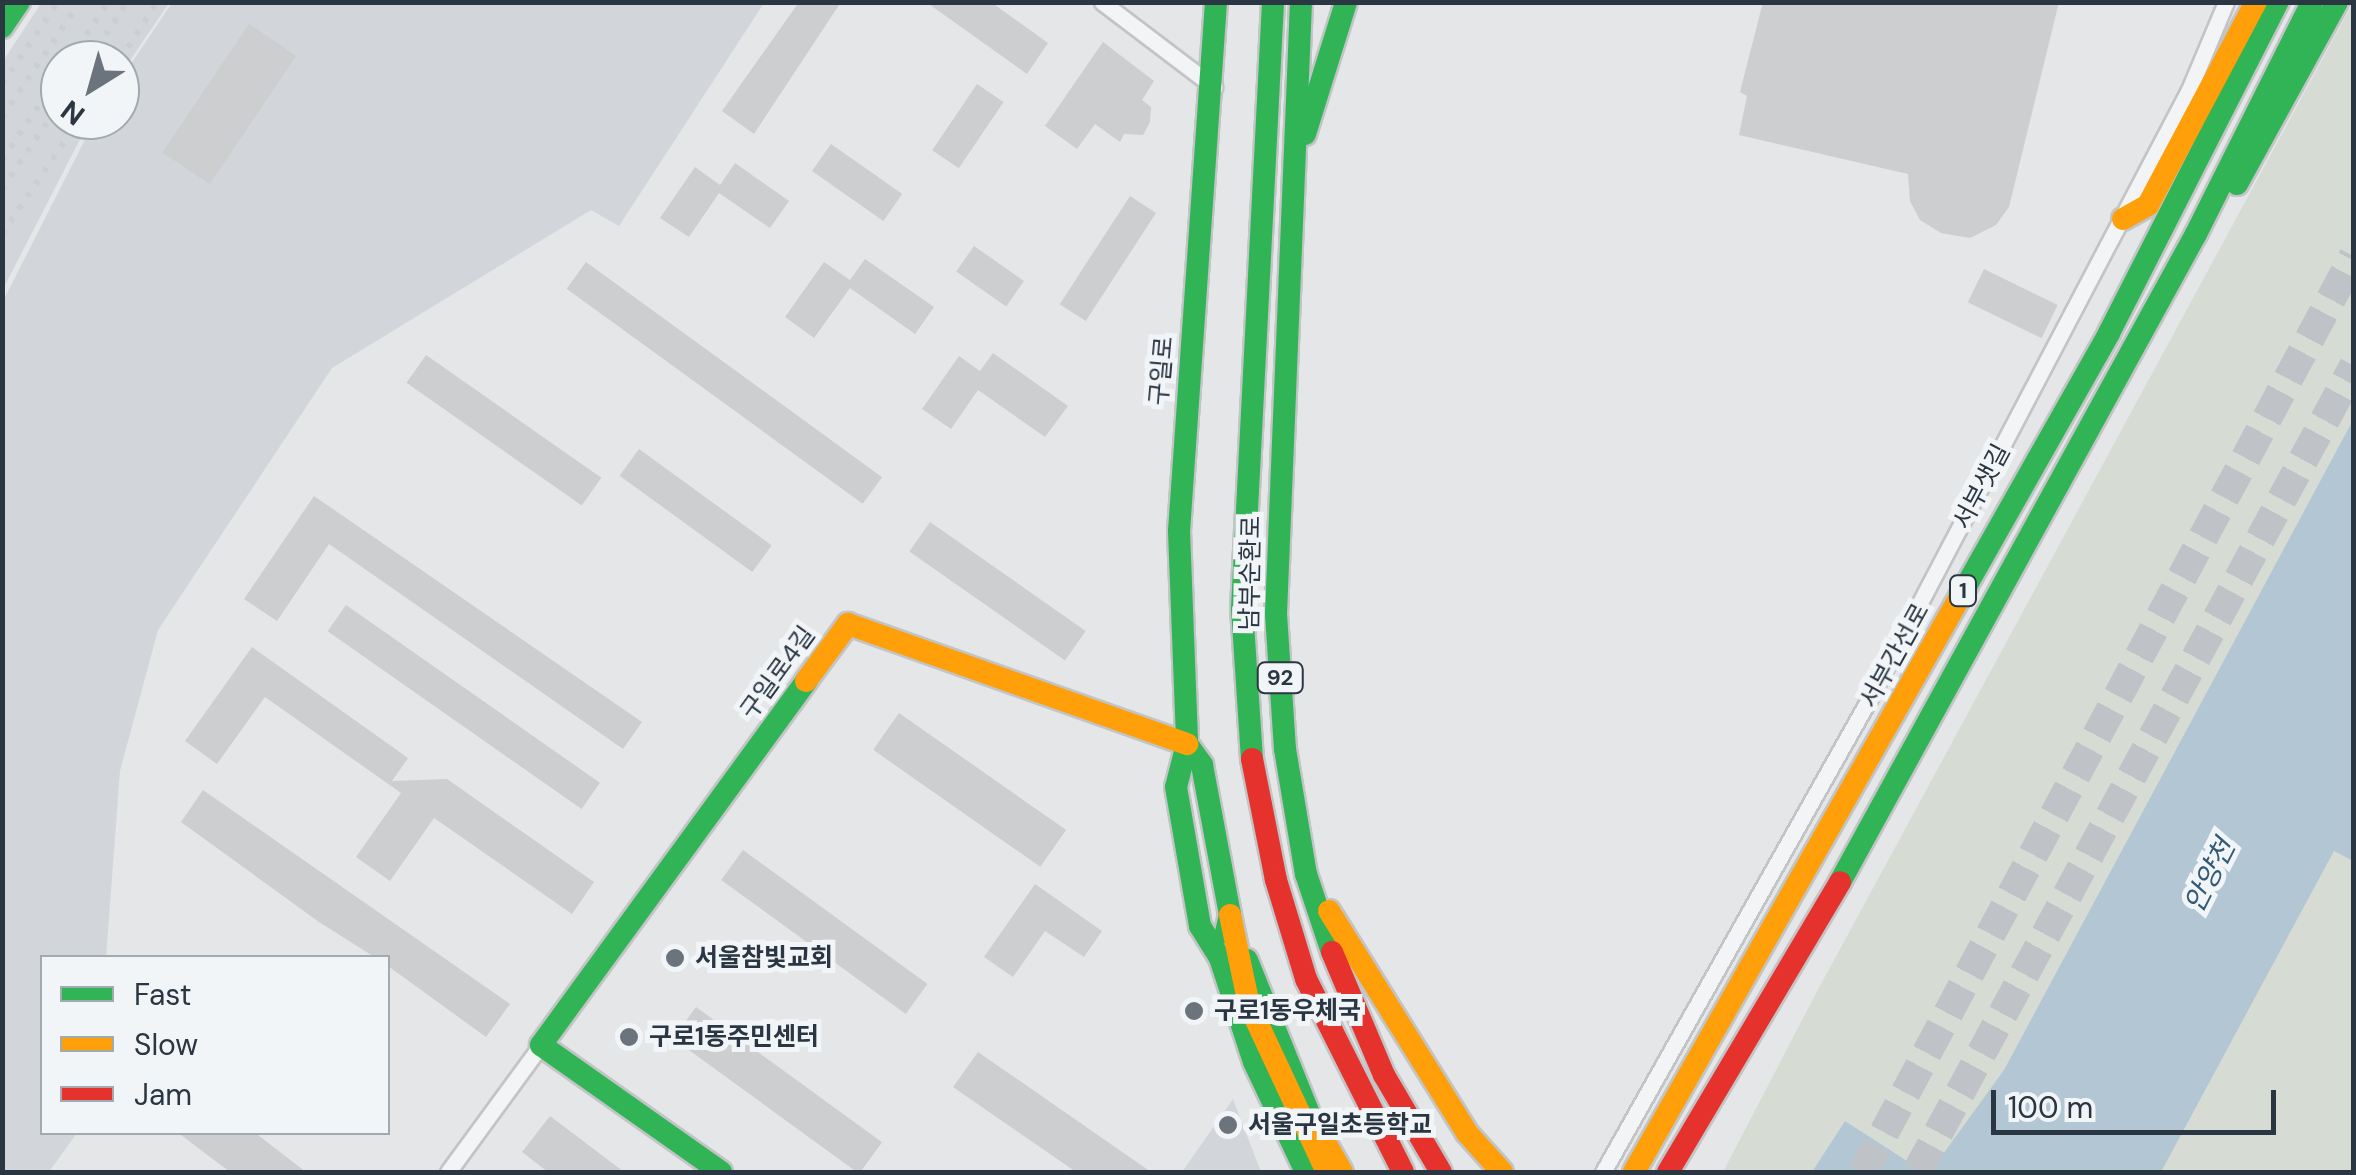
<!DOCTYPE html>
<meta charset="utf-8">
<style>
body{margin:0}
#map{position:relative;width:2356px;height:1175px;overflow:hidden;background:#e4e6e8;font-family:"DM Sans","Noto Sans KR",sans-serif}
div>[style]{position:absolute}
.built>*{inset:0;background:#d2d6db}
.green>*{inset:0;background:#d6dcd4}
.water>*{inset:0;background:#b3c6d3}
.building>*{inset:0;background:#ccced0;transform-origin:0 0}
.highway-tunnel>*{height:30px;margin-top:-15px;transform-origin:0;background:repeating-linear-gradient(90deg,#bfc3c7 0 30px,transparent 0 45px)}
.roads{filter:drop-shadow(2px 0 #c2c4c6) drop-shadow(-2px 0 #c2c4c6) drop-shadow(0 2px #c2c4c6) drop-shadow(0 -2px #c2c4c6)}
.street>*{height:15px;margin:-7.5px;padding:0 7.5px;transform-origin:7.5px;border-radius:7.5px;background:#f3f4f6}
.fast>*{height:22px;margin:-11px;padding:0 11px;transform-origin:11px;border-radius:11px;background:#30b455}
.slow>*{height:22px;margin:-11px;padding:0 11px;transform-origin:11px;border-radius:11px;background:#ff9f0a}
.jam>*{height:22px;margin:-11px;padding:0 11px;transform-origin:11px;border-radius:11px;background:#e5322d}
.rail>*{height:6px;margin-top:-3px;transform-origin:0;background:repeating-linear-gradient(90deg,#cccfd1 0 5px,transparent 0 15px)}
.dots>*{width:28px;height:28px;translate:-50% -50%;box-sizing:border-box;border:5px solid #f2f5f8;border-radius:50%}
span{translate:-50% -50%;white-space:nowrap;text-align:center;line-height:1.15;-webkit-text-stroke:10px #f2f5f8;paint-order:stroke}
.shield-label span{padding:2px 8px;background:#f2f5f8;border:2px solid;border-radius:8px;-webkit-text-stroke-width:0}
.shield-label{font-size:22px;color:#2a3642;font-weight:700}
.street-label{font-size:25px;color:#2a3642}
.poi-label{font-size:25px;color:#2a3642;font-weight:700}
.left{translate:0 -50%;text-align:left}
.water-label{font-size:28px;color:#345a76;font-style:italic}
.frame{position:absolute;inset:0;border:5px solid #2a3642;pointer-events:none}
.legend{position:absolute;left:40px;top:955px;width:350px;height:180px;box-sizing:border-box;background:#f2f5f8;border:2px solid #a2a9af;margin:0;padding:12px 18px;list-style:none;font-size:30px;color:#2a3642}
.legend li{display:flex;align-items:center;gap:20px;height:50px}
.legend b{width:50px;border:2px solid #a2a9af}
.north{position:absolute;left:40px;top:40px;width:100px;height:100px;box-sizing:border-box;background:#f2f5f8;border:2px solid #a2a9af;border-radius:50%;rotate:217deg;font-size:28px;font-weight:700;line-height:40px;text-align:center;color:#2a3642}
.north::after{content:'';display:block;margin:auto;width:35px;height:45px;background:#6b747c;clip-path:polygon(50% 0,100% 100%,50% 72%,0 100%)}
.scale{position:absolute;left:1991px;top:1090px;width:285px;height:45px;box-sizing:border-box;border:5px solid #2a3642;border-top:0;padding-left:12px;font-size:30px;line-height:35px;white-space:nowrap;color:#2a3642;-webkit-text-stroke:8px #f2f5f8;paint-order:stroke}
</style>
<div id="map">
<div class="built">
<div style="clip-path:polygon(42px 2px,169px 3px,120px 75px,120px 60px,60px 60px,60px 120px,90px 120px,3px 289px,3px 61px)"></div>
<div style="clip-path:polygon(172px 3px,764px 3px,619px 226px,591px 210px,332px 368px,158px 630px,120px 771px,106px 957px,42px 958px,42px 1132px,77px 1133px,49px 1172px,3px 1172px,3px 301px,95px 120px,120px 120px,120px 80px)"></div>
<div style="clip-path:polygon(1233px 1099px,1261px 1172px,1182px 1172px)"></div>
</div>
<div class="green">
<div style="clip-path:polygon(2353px 3px,2353px 1172px,1723px 1172px,1814px 997px)"></div>
</div>
<div class="water">
<div style="clip-path:polygon(2353px 420px,2353px 861px,2334px 851px,2161px 1172px,1930px 1172px,2004px 1070px)"></div>
<div style="clip-path:polygon(1845px 1121px,1924px 1172px,1812px 1172px)"></div>
</div>
<div class="building">
<div style="clip-path:polygon(799px 2px,841px 2px,754px 134px,722px 111px)"></div>
<div style="clip-path:polygon(926px 2px,991px 2px,1048px 43px,1027px 74px)"></div>
<div style="clip-path:polygon(1763px 2px,2059px 2px,2009px 207px,1996px 225px,1970px 238px,1941px 233px,1920px 220px,1910px 201px,1908px 174px,1739px 135px,1747px 96px,1740px 92px)"></div>
<div style="left:249px;top:24px;width:57px;height:155px;rotate:34deg"></div>
<div style="clip-path:polygon(1103px 42px,1154px 81px,1142px 100px,1151px 107px,1150px 122px,1143px 135px,1124px 134px,1120px 142px,1095px 124px,1077px 149px,1045px 126px)"></div>
<div style="left:977px;top:84px;width:32px;height:80px;rotate:34deg"></div>
<div style="left:831px;top:144px;width:87px;height:33px;rotate:35deg"></div>
<div style="clip-path:polygon(735px 163px,789px 201px,770px 228px,719px 193px,689px 237px,660px 218px,695px 167px,720px 185px)"></div>
<div style="left:1130px;top:196px;width:31px;height:129px;rotate:33deg"></div>
<div style="left:974px;top:246px;width:61px;height:31px;rotate:35deg"></div>
<div style="clip-path:polygon(865px 259px,934px 307px,915px 334px,850px 288px,814px 338px,785px 317px,824px 262px,850px 280px)"></div>
<div style="left:586px;top:262px;width:366px;height:33px;rotate:36deg"></div>
<div style="left:1984px;top:269px;width:82px;height:37px;rotate:26deg"></div>
<div style="clip-path:polygon(993px 353px,1068px 406px,1045px 437px,978px 390px,951px 429px,922px 409px,959px 356px,980px 371px)"></div>
<div style="left:426px;top:355px;width:214px;height:34px;rotate:35deg"></div>
<div style="left:639px;top:449px;width:164px;height:33px;rotate:36deg"></div>
<div style="clip-path:polygon(314px 496px,642px 722px,623px 749px,329px 544px,277px 621px,244px 599px)"></div>
<div style="left:930px;top:522px;width:190px;height:36px;rotate:35deg"></div>
<div style="left:346px;top:605px;width:310px;height:32px;rotate:35deg"></div>
<div style="clip-path:polygon(252px 647px,408px 758px,392px 781px,447px 779px,594px 882px,572px 914px,434px 818px,390px 881px,356px 857px,401px 793px,265px 697px,217px 764px,185px 741px)"></div>
<div style="left:899px;top:713px;width:204px;height:45px;rotate:35deg"></div>
<div style="clip-path:polygon(203px 790px,510px 1004px,486px 1037px,388px 966px,388px 958px,376px 958px,319px 922px,181px 822px)"></div>
<div style="left:743px;top:850px;width:228px;height:37px;rotate:36deg"></div>
<div style="clip-path:polygon(1035px 884px,1102px 931px,1084px 957px,1045px 931px,1013px 977px,984px 957px)"></div>
<div style="left:696px;top:1007px;width:230px;height:39px;rotate:36deg"></div>
<div style="clip-path:polygon(978px 1052px,1151px 1172px,1076px 1172px,953px 1087px)"></div>
<div style="clip-path:polygon(550px 1116px,624px 1172px,548px 1172px,522px 1152px)"></div>
<div style="clip-path:polygon(177px 1132px,254px 1132px,306px 1172px,230px 1172px)"></div>
</div>
<div class="highway-tunnel">
<div style="left:1863px;top:1172px;width:1039px;rotate:-61.81deg"></div>
<div style="left:1917px;top:1172px;width:917px;rotate:-61.53deg"></div>
</div>
<div class="roads">
<div class="street">
<div style="left:1102px;top:2px;width:141px;rotate:37.2deg"></div>
<div style="left:448px;top:1172px;width:157px;rotate:-53.8deg"></div>
<div style="left:1603px;top:1172px;width:548px;rotate:-60.63deg"></div>
<div style="left:1872px;top:694px;width:682px;rotate:-62.31deg"></div>
<div style="left:2189px;top:90px;width:95px;rotate:-67.2deg"></div>
</div>
<div class="fast">
<div style="left:1216px;top:2px;width:530px;rotate:94deg"></div>
<div style="left:1179px;top:531px;width:213px;rotate:87.8deg"></div>
<div style="left:1187px;top:744px;width:44px;rotate:104.3deg"></div>
<div style="left:1176px;top:787px;width:141px;rotate:80.2deg"></div>
<div style="left:1200px;top:926px;width:38px;rotate:58deg"></div>
<div style="left:1220px;top:958px;width:109px;rotate:71.9deg"></div>
<div style="left:1254px;top:1062px;width:122px;rotate:64.7deg"></div>
<div style="left:1301px;top:2px;width:613px;rotate:92.34deg"></div>
<div style="left:1276px;top:614px;width:135px;rotate:86.2deg"></div>
<div style="left:1285px;top:749px;width:127px;rotate:80.5deg"></div>
<div style="left:1306px;top:874px;width:82px;rotate:71.6deg"></div>
<div style="left:2px;top:27px;width:30px;rotate:-56deg"></div>
<div style="left:1305px;top:134px;width:138px;rotate:-72.7deg"></div>
<div style="left:2237px;top:184px;width:208px;rotate:-61.2deg"></div>
<div style="left:1965px;top:588px;width:293px;rotate:-60.5deg"></div>
<div style="left:2109px;top:333px;width:372px;rotate:-63deg"></div>
<div style="left:1187px;top:744px;width:26px;rotate:54deg"></div>
<div style="left:1202px;top:765px;width:153px;rotate:79.4deg"></div>
<div style="left:1230px;top:915px;width:18px;rotate:103deg"></div>
<div style="left:1252px;top:759px;width:151px;rotate:-93.8deg"></div>
<div style="left:1242px;top:608px;width:607px;rotate:-87.07deg"></div>
<div style="left:1840px;top:882px;width:739px;rotate:-61.22deg"></div>
<div style="left:2196px;top:234px;width:259px;rotate:-63.4deg"></div>
<div style="left:1247px;top:960px;width:163px;rotate:68deg"></div>
<div style="left:721px;top:1172px;width:220px;rotate:-144.8deg"></div>
<div style="left:541px;top:1045px;width:450px;rotate:-53.9deg"></div>
</div>
<div class="slow">
<div style="left:2123px;top:219px;width:29px;rotate:-29deg"></div>
<div style="left:2148px;top:205px;width:230px;rotate:-62deg"></div>
<div style="left:806px;top:681px;width:71px;rotate:-53.6deg"></div>
<div style="left:848px;top:624px;width:360px;rotate:19.5deg"></div>
<div style="left:1329px;top:911px;width:261px;rotate:58.1deg"></div>
<div style="left:1467px;top:1133px;width:52px;rotate:48.1deg"></div>
<div style="left:1230px;top:915px;width:92px;rotate:78.1deg"></div>
<div style="left:1249px;top:1005px;width:184px;rotate:65deg"></div>
<div style="left:1323px;top:1139px;width:38px;rotate:60deg"></div>
<div style="left:1634px;top:1172px;width:671px;rotate:-60.46deg"></div>
</div>
<div class="jam">
<div style="left:1252px;top:759px;width:123px;rotate:78.8deg"></div>
<div style="left:1276px;top:880px;width:103px;rotate:73.1deg"></div>
<div style="left:1306px;top:979px;width:216px;rotate:63.3deg"></div>
<div style="left:1332px;top:952px;width:134px;rotate:67.1deg"></div>
<div style="left:1384px;top:1075px;width:113px;rotate:59.6deg"></div>
<div style="left:1668px;top:1172px;width:337px;rotate:-59.3deg"></div>
</div>
</div>
<div class="rail">
<div style="left:70px;top:60px;width:69px;rotate:-56.8deg"></div>
<div style="left:89px;top:60px;width:69px;rotate:-56.8deg"></div>
<div style="left:120px;top:60px;width:69px;rotate:-57.5deg"></div>
<div style="left:2px;top:84px;width:99px;rotate:-55.7deg"></div>
<div style="left:2px;top:117px;width:139px;rotate:-55.9deg"></div>
<div style="left:2px;top:160px;width:104px;rotate:-56deg"></div>
<div style="left:2px;top:189px;width:104px;rotate:-56deg"></div>
<div style="left:2px;top:234px;width:138px;rotate:-56deg"></div>
</div>
<div class="dots">
<div style="left:675px;top:958px;background:#6b747c"></div>
<div style="left:1194px;top:1011px;background:#6b747c"></div>
<div style="left:629px;top:1037px;background:#6b747c"></div>
<div style="left:1228px;top:1125px;background:#6b747c"></div>
</div>
<div class="shield-label">
<span style="left:1963px;top:591px">1</span>
<span style="left:1280px;top:678px">92</span>
</div>
<div class="street-label">
<span style="left:1162px;top:371px;rotate:-85deg">구일로</span>
<span style="left:1982px;top:487px;rotate:-62deg">서부샛길</span>
<span style="left:1251px;top:573px;rotate:-89deg">남부순환로</span>
<span style="left:1895px;top:656px;rotate:-61deg">서부간선로</span>
<span style="left:778px;top:673px;rotate:-54deg">구일로4길</span>
</div>
<div class="poi-label">
<span class="left" style="left:695px;top:958px">서울참빛교회</span>
<span class="left" style="left:1214px;top:1011px">구로1동우체국</span>
<span class="left" style="left:649px;top:1037px">구로1동주민센터</span>
<span class="left" style="left:1248px;top:1125px">서울구일초등학교</span>
</div>
<div class="water-label">
<span style="left:2210px;top:876px;rotate:-63deg">안양천</span>
</div>
<div class="frame"></div>
<ul class="legend">
<li><b style="height:12px;background:#30b455"></b>Fast</li>
<li><b style="height:12px;background:#ff9f0a"></b>Slow</li>
<li><b style="height:12px;background:#e5322d"></b>Jam</li>
</ul>
<div class="north">N</div>
<div class="scale">100 m</div>
</div>
